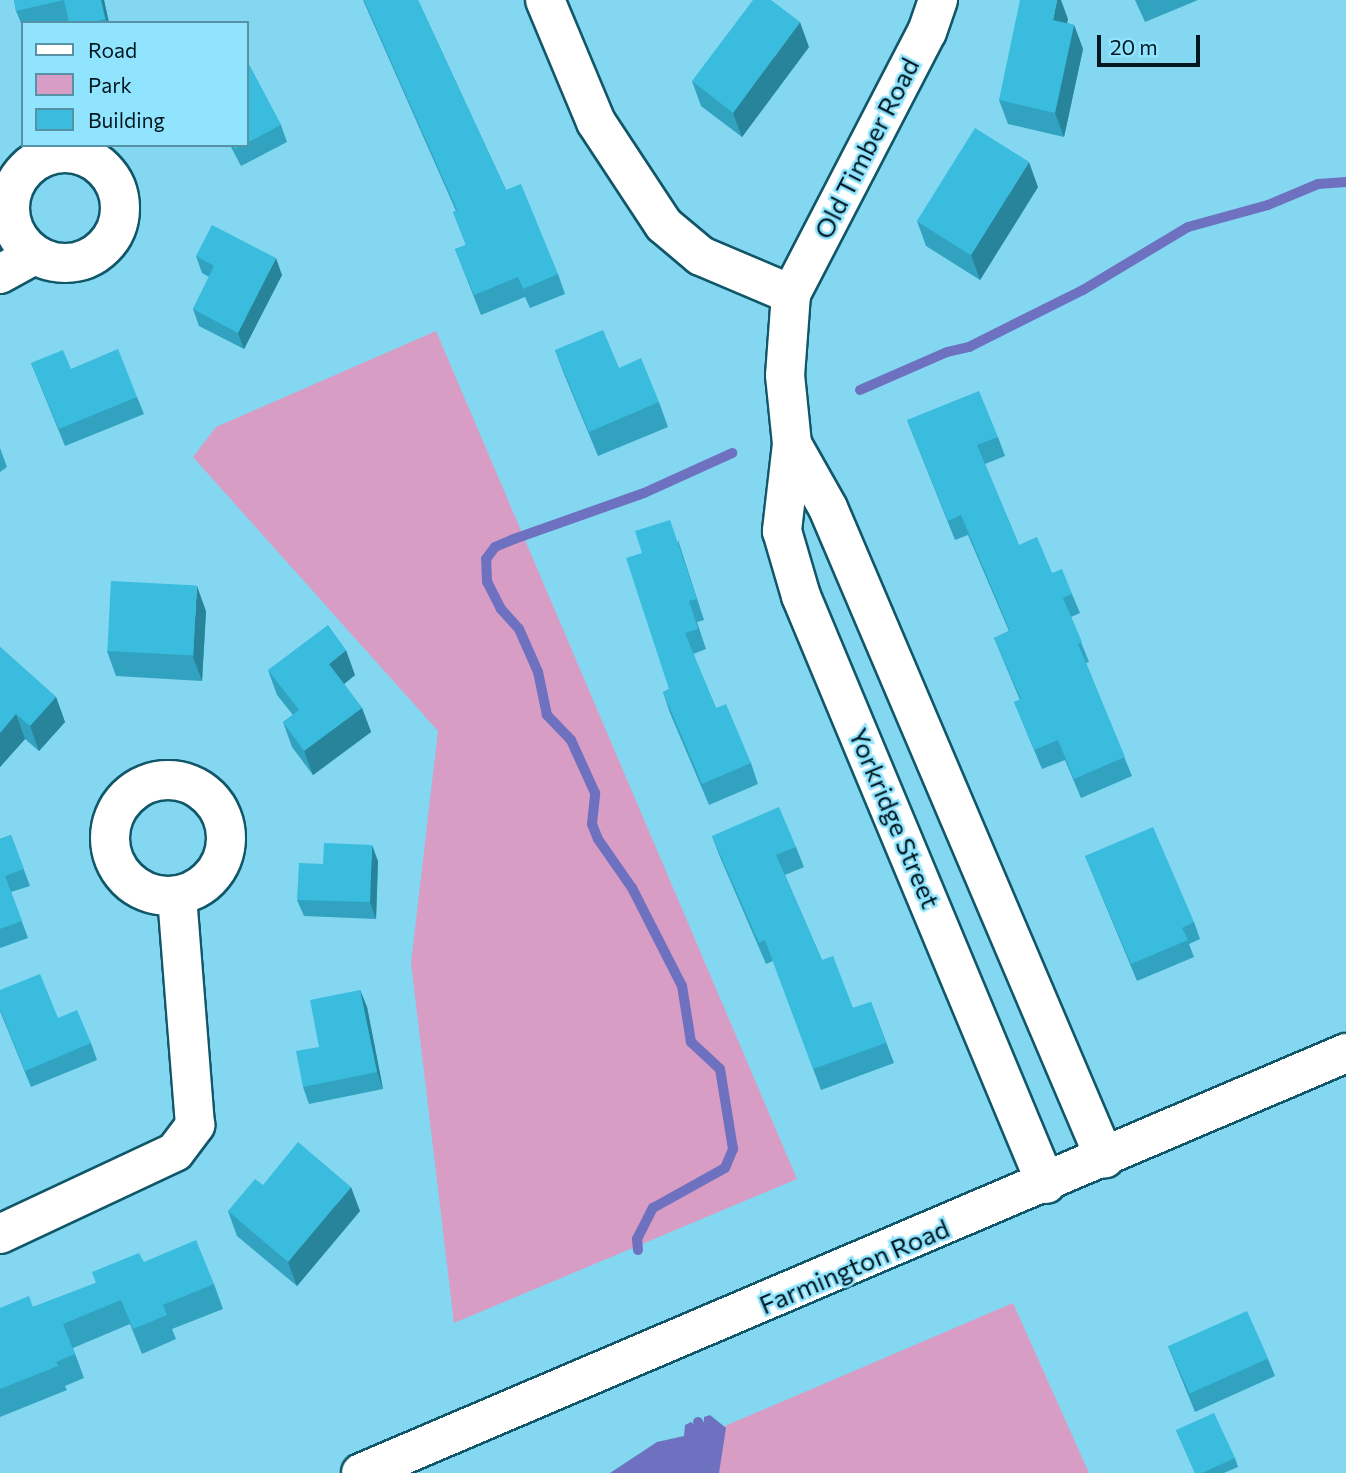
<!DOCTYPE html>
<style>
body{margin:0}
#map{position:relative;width:1346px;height:1473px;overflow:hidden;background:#83d7f0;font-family:Commissioner,sans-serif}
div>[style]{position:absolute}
.green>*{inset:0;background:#d89dc4}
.water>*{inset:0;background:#6d71bf}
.stream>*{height:10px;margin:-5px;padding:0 5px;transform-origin:5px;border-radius:5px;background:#6d71bf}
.roads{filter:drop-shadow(2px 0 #115769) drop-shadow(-2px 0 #115769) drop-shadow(0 2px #115769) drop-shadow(0 -2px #115769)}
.minor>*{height:38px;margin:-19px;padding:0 19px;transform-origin:19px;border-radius:19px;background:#fff}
.minor>.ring{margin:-19px;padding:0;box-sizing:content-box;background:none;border:38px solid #fff;border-radius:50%}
.tertiary>*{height:38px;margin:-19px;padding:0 19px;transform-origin:19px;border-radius:19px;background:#fff}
.wall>*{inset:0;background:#31a2bf}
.shaded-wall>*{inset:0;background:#28849b}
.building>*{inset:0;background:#39bcde;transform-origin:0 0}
span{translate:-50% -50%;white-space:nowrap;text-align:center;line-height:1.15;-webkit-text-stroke:5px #90e4fe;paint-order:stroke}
.street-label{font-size:26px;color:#00171f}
.legend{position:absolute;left:21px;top:21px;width:228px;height:126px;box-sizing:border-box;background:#90e4fe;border:2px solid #5692a5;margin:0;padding:9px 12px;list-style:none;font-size:21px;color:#00171f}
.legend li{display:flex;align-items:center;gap:14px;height:35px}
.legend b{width:35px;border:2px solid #5692a5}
.scale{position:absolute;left:1097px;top:35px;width:103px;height:32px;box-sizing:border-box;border:4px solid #00171f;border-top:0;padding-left:9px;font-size:21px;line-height:24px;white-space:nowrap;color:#00171f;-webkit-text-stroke:5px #90e4fe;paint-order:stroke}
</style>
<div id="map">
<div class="green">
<div style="clip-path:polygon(436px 331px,797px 1179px,454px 1323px,411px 963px,438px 731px,193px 457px,216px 427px)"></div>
<div style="clip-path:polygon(1013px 1303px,1089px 1473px,615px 1473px)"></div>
</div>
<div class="water">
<div style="clip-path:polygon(710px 1415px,726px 1428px,719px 1473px,610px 1473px,657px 1442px,684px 1436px,685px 1425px,691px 1422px,699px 1429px,704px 1427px,704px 1417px)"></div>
</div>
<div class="stream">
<div style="left:860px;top:390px;width:95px;rotate:-23.6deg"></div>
<div style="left:947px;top:352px;width:23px;rotate:-13deg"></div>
<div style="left:969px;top:347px;width:127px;rotate:-26.6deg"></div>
<div style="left:1083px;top:290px;width:122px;rotate:-31deg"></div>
<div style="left:1188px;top:227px;width:83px;rotate:-15.4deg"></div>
<div style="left:1268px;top:205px;width:54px;rotate:-22.8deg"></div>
<div style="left:1318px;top:184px;width:28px;rotate:-4deg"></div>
<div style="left:638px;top:1250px;width:11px;rotate:-95deg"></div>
<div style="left:637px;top:1239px;width:35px;rotate:-63deg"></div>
<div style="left:653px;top:1208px;width:82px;rotate:-29.1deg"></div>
<div style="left:725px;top:1168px;width:21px;rotate:-67deg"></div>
<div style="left:733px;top:1149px;width:81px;rotate:-99.2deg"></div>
<div style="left:720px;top:1069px;width:40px;rotate:-137deg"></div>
<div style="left:691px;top:1042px;width:57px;rotate:-99.1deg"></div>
<div style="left:682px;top:986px;width:110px;rotate:-117deg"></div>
<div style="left:632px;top:888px;width:60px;rotate:-124.8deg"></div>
<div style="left:598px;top:839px;width:16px;rotate:-112deg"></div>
<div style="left:592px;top:824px;width:31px;rotate:-84deg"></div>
<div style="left:595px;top:793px;width:58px;rotate:-114.4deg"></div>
<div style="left:571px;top:740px;width:35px;rotate:-134deg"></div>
<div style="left:547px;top:715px;width:44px;rotate:-101.8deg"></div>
<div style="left:538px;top:672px;width:47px;rotate:-113.8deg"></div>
<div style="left:519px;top:629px;width:27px;rotate:-132deg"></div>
<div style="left:501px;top:609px;width:30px;rotate:-117deg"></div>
<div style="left:487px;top:582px;width:23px;rotate:-92deg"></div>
<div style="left:486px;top:559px;width:15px;rotate:-53deg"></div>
<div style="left:495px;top:547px;width:21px;rotate:-23deg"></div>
<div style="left:514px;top:539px;width:138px;rotate:-19.5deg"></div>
<div style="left:644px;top:493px;width:97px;rotate:-24.4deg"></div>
<div style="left:698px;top:1422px;width:7px;rotate:63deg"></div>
</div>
<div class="roads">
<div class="minor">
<div style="left:545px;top:0;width:132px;rotate:67.3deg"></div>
<div style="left:596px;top:122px;width:123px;rotate:56.6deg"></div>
<div style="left:664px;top:225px;width:48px;rotate:40deg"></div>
<div style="left:701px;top:256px;width:98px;rotate:22.9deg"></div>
<div style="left:791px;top:294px;width:81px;rotate:94.2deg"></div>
<div style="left:785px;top:375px;width:69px;rotate:84.2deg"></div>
<div style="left:792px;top:444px;width:88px;rotate:96.6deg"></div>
<div style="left:782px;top:531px;width:68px;rotate:73.7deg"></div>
<div style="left:801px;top:596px;width:637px;rotate:67.38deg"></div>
<div class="ring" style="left:10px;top:153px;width:72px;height:72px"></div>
<div style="left:0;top:274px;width:39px;rotate:-29deg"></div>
<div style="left:791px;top:294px;width:295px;rotate:-62.6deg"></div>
<div style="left:927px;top:32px;width:34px;rotate:-71deg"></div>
<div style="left:792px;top:444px;width:73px;rotate:60.6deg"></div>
<div style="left:828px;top:508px;width:707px;rotate:66.95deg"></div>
<div class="ring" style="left:110px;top:780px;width:78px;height:78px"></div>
<div style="left:0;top:1234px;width:193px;rotate:-25.1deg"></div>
<div style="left:175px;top:1152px;width:34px;rotate:-53deg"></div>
<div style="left:195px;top:1125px;width:229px;rotate:-94.5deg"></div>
</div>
<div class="tertiary">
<div style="left:361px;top:1473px;width:1071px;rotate:-23.09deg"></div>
</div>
</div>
<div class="wall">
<div style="clip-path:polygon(14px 0,104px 0,109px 23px,23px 23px,23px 28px,16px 11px)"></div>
<div style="clip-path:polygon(363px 0,418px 0,506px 190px,558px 274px,565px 294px,530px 308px,525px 297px,481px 315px,455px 249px,466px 245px,453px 212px,456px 211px)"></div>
<div style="clip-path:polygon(1135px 0,1198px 0,1145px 22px)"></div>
<div style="clip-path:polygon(1068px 19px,1067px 23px,1074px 25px,1083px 49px,1064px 137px,1008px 124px,999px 100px)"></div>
<div style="clip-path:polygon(809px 47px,742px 137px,701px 106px,692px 81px)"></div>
<div style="clip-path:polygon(247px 61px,281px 125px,287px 142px,241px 166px,230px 145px,247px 145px)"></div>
<div style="clip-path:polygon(1038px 187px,980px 280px,926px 246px,917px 221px)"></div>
<div style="clip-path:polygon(196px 256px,282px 275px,244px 349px,199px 326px,193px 309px,209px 277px,202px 273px)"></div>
<div style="clip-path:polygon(555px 350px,619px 368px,659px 402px,668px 427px,598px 456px,564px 374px)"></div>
<div style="clip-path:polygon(31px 363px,71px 369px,137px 397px,144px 414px,65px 446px)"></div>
<div style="clip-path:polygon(907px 420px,998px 437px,1005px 456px,985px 464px,1019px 545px,1052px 573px,1072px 594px,1080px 613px,1071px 617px,1089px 662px,1086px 663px,1132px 776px,1081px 798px,1065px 760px,1042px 769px,1014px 702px,1020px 700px,994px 638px,1009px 631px,968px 535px,955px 540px)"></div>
<div style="clip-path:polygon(0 448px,7px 467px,0 472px)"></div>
<div style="clip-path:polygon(678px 540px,704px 620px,697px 622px,706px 649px,693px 654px,716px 708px,751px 763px,758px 784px,709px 805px,670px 713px,663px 692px,669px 689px)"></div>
<div style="clip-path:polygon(206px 611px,202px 681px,116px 676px,107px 651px)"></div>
<div style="clip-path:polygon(0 647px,56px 697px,65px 722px,39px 751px,25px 739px,0 767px)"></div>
<div style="clip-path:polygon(268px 670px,355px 675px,344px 684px,362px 708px,371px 732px,313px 775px,292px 747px,283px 722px,293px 715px,277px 695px)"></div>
<div style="clip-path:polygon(11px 835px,30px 886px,11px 892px,28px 938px,0 948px,0 839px)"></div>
<div style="clip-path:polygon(712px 836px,796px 847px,804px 867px,785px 875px,822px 960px,853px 1008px,871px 1002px,894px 1063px,821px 1090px,773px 961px,766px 964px,720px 857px)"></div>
<div style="clip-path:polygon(1085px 856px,1194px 922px,1200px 939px,1189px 944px,1194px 957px,1137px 981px)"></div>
<div style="clip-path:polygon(378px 861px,376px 919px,304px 916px,297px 900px,323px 864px)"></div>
<div style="clip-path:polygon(0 990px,91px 1043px,97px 1060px,31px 1087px,0 1011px)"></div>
<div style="clip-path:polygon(360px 990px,367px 1007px,383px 1089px,309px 1104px,303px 1087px)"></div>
<div style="clip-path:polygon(263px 1185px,360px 1211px,297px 1286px,237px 1236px,228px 1211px)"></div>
<div style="clip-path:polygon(144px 1262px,214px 1284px,223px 1309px,172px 1329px,176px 1339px,142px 1354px,130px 1324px,73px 1348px,84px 1378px,65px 1386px,67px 1390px,0 1417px,0 1308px,33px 1307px,96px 1283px)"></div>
<div style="clip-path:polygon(1168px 1346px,1268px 1359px,1275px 1376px,1195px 1412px)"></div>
<div style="clip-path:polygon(1176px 1430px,1235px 1458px,1238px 1467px,1224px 1473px,1195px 1473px)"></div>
</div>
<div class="shaded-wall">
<div style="clip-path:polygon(101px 0,104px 0,109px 23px,107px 23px)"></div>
<div style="clip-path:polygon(1057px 0,1061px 0,1068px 19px,1062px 45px,1053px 20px)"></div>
<div style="clip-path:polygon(800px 22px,809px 47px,742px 137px,733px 113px)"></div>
<div style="clip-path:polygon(1074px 25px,1083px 49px,1064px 137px,1055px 113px)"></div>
<div style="clip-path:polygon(1029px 162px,1038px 187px,980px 280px,971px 255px)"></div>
<div style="clip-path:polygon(276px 258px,282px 275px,244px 349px,238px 333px)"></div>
<div style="clip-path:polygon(197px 586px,206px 611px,202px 681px,193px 657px)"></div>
<div style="clip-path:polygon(346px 650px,355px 675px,338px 689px,329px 664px)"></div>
<div style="clip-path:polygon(56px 697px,65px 722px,39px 751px,30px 726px)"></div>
<div style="clip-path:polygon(362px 708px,371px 732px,313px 775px,304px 751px)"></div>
<div style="clip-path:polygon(16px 714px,25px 739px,0 767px,0 733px)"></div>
<div style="clip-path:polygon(372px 845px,378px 861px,376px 919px,370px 902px)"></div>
<div style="clip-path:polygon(360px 990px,367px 1007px,383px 1089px,377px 1072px)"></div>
<div style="clip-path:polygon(351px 1187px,360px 1211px,297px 1286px,288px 1262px)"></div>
</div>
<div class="building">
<div style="clip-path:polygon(14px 0,101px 0,105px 19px,88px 23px,69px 23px,64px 0,16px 11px)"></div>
<div style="clip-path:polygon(364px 0,418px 0,506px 190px,521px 184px,558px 274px,523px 289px,518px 277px,474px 295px,455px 249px,466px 245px,453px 212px,457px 210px)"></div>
<div style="clip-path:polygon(753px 0,771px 0,800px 22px,733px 113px,692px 81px)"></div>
<div style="clip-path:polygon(1020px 0,1057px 0,1053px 20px,1074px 25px,1055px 113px,999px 100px)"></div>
<div style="clip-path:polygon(247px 61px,281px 125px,247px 143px)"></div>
<div style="left:975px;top:128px;width:64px;height:110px;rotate:32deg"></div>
<div style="clip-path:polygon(233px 145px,243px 145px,235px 149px)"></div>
<div style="clip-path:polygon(212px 225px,276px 258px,238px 333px,193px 309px,214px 266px,196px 256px)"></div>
<div style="clip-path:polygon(603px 330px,619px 368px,641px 358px,659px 402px,589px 432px,555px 350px)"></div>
<div style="clip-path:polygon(118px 349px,137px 397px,59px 429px,31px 363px,63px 350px,71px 369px)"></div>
<div style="clip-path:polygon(979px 391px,998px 437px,977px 445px,1019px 545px,1037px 537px,1052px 573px,1062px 569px,1072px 594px,1063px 598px,1082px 642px,1078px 644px,1125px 757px,1074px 779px,1058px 740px,1034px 750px,1014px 702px,1021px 699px,994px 638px,1010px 631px,961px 515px,948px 521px,907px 420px)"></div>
<div style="clip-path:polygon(670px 520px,697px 599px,689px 601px,698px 629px,685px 633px,716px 708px,726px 704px,751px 763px,702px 784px,663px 692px,669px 689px,626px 558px,642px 553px,635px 531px)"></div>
<div style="left:111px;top:581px;width:86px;height:70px;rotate:3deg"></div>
<div style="clip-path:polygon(328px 625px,346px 650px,329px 664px,362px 708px,304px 751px,283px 722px,299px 710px,268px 670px)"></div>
<div style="clip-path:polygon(0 647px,56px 697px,30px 726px,16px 714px,0 733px)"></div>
<div style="clip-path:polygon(779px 807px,796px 847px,776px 855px,822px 960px,833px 956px,853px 1008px,871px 1002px,886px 1043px,813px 1069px,765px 940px,759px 943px,712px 836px)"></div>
<div style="clip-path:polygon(1153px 827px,1194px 922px,1182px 928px,1188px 940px,1131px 964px,1085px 856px)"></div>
<div style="clip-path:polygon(11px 835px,24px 869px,5px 876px,22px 921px,0 929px,0 839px)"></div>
<div style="clip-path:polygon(324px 843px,372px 845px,370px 902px,297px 900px,299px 863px,323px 864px)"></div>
<div style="clip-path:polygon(40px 974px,58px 1018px,77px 1010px,91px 1043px,25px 1071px,0 1009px,0 990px)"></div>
<div style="clip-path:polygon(360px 990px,377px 1072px,303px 1087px,296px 1051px,319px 1047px,310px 1000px)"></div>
<div style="clip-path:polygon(298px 1142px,351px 1187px,288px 1262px,228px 1211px,255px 1179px,263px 1185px)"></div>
<div style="clip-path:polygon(196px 1240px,214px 1284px,163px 1305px,167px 1315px,133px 1329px,121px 1300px,63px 1324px,75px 1354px,56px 1362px,58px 1366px,0 1389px,0 1308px,29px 1296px,33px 1307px,96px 1283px,92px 1272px,139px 1253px,144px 1262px)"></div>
<div style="left:1247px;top:1311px;width:52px;height:86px;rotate:66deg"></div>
<div style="clip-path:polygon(1214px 1413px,1235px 1458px,1202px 1473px,1195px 1473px,1176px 1430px)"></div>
</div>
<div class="street-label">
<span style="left:866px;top:148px;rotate:-63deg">Old Timber Road</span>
<span style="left:895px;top:818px;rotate:67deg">Yorkridge Street</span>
<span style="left:854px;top:1266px;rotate:-23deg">Farmington Road</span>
</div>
<ul class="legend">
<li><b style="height:9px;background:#fff"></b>Road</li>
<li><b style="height:19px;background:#d89dc4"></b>Park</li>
<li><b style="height:19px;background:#39bcde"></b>Building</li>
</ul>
<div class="scale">20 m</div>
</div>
